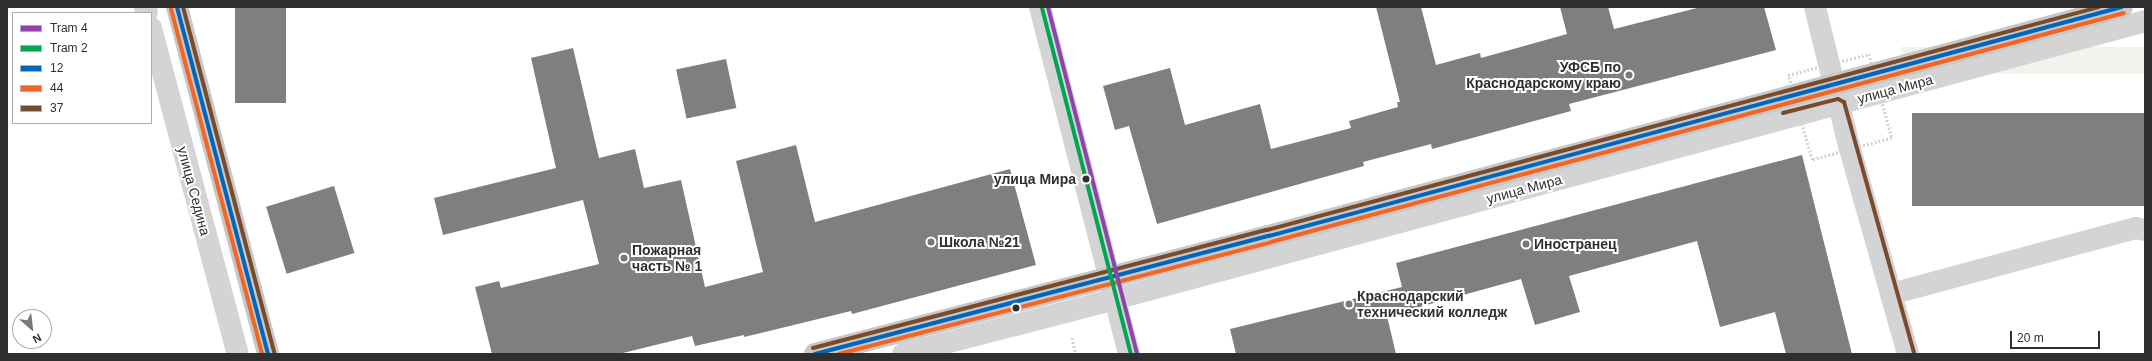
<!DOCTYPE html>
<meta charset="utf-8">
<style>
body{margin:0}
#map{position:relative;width:2152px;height:361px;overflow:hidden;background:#fff;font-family:Arial,sans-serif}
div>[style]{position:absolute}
.green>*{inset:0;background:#f0f4ec;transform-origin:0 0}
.building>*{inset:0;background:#7f7f7f;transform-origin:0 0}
.path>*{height:2.5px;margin-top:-1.25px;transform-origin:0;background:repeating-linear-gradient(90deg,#d4d4d4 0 2px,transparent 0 4px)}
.minor>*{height:22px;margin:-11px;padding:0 11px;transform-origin:11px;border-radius:11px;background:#d4d4d4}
.major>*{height:22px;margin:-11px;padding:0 11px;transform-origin:11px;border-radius:11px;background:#c7c7c7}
.bus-1>*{height:4px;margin:-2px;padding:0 2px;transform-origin:2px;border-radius:2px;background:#0065bd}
.bus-2>*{height:4px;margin:-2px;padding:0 2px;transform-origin:2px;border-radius:2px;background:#f26522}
.bus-3>*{height:4px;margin:-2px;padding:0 2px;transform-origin:2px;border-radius:2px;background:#7a4b2a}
.tram-1>*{height:4px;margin:-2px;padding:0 2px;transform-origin:2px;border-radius:2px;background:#8e44ad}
.tram-2>*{height:4px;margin:-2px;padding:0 2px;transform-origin:2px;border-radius:2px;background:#00a651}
.dots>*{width:11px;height:11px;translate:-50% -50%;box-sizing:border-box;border:2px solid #fff;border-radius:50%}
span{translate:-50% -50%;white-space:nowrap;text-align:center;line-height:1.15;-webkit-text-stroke:4px #fff;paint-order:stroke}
.poi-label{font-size:14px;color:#2f2f2f;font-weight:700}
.right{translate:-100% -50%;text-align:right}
.left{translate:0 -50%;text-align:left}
.street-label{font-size:14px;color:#2f2f2f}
.stop-label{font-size:14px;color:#2f2f2f;font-weight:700}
.frame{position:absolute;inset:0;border:8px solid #2f2f2f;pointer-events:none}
.legend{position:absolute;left:12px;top:12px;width:140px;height:112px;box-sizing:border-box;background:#fff;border:1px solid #acacac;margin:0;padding:5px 7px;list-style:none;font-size:12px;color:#2f2f2f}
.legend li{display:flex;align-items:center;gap:8px;height:20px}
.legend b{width:20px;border:1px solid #acacac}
.north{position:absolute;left:12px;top:309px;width:40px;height:40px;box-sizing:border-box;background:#fff;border:1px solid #acacac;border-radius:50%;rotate:152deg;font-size:11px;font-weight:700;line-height:16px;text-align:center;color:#2f2f2f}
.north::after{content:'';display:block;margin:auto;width:14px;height:18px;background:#787878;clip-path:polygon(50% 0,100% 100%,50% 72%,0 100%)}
.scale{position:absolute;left:2010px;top:331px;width:90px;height:18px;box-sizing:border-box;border:2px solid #2f2f2f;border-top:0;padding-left:5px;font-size:12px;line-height:14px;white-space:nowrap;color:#2f2f2f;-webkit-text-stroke:3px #fff;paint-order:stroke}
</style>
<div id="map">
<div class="green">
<div style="left:2145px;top:47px;width:27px;height:244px;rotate:90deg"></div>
</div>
<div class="building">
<div style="left:235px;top:7px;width:51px;height:96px"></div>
<div style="clip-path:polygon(1376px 7px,1421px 7px,1436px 65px,1480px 53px,1481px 58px,1567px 34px,1560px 7px,1608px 7px,1614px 29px,1701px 7px,1764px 7px,1776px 50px,1569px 104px,1571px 111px,1432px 149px,1431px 144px,1363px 162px,1364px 166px,1157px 224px,1129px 126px,1115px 130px,1103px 86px,1170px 68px,1185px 125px,1260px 104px,1271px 149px,1351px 128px,1349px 121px,1398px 107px,1397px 102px,1400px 102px)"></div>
<div style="clip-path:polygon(573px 48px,599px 158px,635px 149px,644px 188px,681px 180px,705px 287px,763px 272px,736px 161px,796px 145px,815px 222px,1010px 169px,1036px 265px,852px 314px,851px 311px,744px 337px,744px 335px,695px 346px,692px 336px,619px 354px,492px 354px,475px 287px,499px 281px,501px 288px,599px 264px,583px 200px,443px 235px,434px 198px,556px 168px,531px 58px)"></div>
<div style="left:726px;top:59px;width:50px;height:51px;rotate:78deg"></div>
<div style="left:2145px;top:113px;width:93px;height:233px;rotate:90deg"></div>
<div style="clip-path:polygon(1802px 155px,1852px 354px,1786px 354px,1775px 312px,1720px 327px,1697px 241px,1569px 276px,1580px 312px,1535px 325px,1521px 279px,1387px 316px,1396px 354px,1236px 354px,1230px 329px,1402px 287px,1396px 263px)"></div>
<div style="left:334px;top:186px;width:70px;height:71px;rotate:73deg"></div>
</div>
<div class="path">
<div style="left:1869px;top:54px;width:87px;rotate:74.7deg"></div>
<div style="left:1892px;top:138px;width:83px;rotate:164.6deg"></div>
<div style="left:1812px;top:160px;width:88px;rotate:-105.8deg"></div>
<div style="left:1788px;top:75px;width:84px;rotate:-14.5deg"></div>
<div style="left:1072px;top:338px;width:16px;rotate:76deg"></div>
</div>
<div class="minor">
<div style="left:145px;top:7px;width:6px;rotate:72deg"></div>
<div style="left:1040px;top:7px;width:358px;rotate:75.6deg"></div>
<div style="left:1815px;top:7px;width:146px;rotate:76.2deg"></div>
<div style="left:1850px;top:149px;width:213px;rotate:74.2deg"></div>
<div style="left:151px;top:28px;width:337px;rotate:75.1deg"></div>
<div style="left:1891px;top:294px;width:253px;rotate:-15.1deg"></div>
<div style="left:2135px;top:228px;width:10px;rotate:11deg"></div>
<div style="left:903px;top:354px;width:219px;rotate:-14.5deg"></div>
<div style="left:1115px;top:299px;width:1067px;rotate:-15.1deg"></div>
</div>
<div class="major">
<div style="left:177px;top:7px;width:359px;rotate:75.3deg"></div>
<div style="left:815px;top:354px;width:469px;rotate:-14.6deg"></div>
<div style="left:1269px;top:236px;width:883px;rotate:-15.03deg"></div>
</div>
<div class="bus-1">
<div style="left:177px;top:7px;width:359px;rotate:75.3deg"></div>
<div style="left:815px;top:354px;width:469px;rotate:-14.6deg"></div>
<div style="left:1269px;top:236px;width:883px;rotate:-15.03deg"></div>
</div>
<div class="bus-2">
<div style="left:171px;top:9px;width:357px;rotate:75.2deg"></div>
<div style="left:839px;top:354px;width:446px;rotate:-14.5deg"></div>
<div style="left:1271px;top:242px;width:883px;rotate:-15.03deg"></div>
</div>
<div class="bus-3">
<div style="left:183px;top:7px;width:357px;rotate:75.2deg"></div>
<div style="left:1783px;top:113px;width:57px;rotate:-14.3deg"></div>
<div style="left:1838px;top:99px;width:7px;rotate:27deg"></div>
<div style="left:1844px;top:102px;width:260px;rotate:74.4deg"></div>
<div style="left:813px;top:348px;width:469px;rotate:-14.6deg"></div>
<div style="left:1267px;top:230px;width:861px;rotate:-15deg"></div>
</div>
<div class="tram-1">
<div style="left:1048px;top:7px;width:358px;rotate:75.6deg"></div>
</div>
<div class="tram-2">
<div style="left:1042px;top:8px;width:357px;rotate:75.6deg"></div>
</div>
<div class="dots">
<div style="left:1629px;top:75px;background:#787878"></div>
<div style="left:1086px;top:179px;background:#2f2f2f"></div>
<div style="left:931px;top:242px;background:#787878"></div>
<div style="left:1526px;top:244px;background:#787878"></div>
<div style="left:624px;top:258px;background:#787878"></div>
<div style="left:1349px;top:304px;background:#787878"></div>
<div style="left:1016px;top:308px;background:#2f2f2f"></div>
</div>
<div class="poi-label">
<span class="right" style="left:1621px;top:75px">УФСБ по<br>Краснодарскому краю</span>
<span class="left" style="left:939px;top:242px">Школа №21</span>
<span class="left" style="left:1534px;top:244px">Иностранец</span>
<span class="left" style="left:632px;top:258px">Пожарная<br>часть № 1</span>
<span class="left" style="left:1357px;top:304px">Краснодарский<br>технический колледж</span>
</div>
<div class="street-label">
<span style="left:1895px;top:89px;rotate:-15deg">улица Мира</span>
<span style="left:1524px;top:189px;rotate:-15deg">улица Мира</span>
<span style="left:194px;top:191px;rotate:75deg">улица Седина</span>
</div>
<div class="stop-label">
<span class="right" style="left:1076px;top:179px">улица Мира</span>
</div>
<div class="frame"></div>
<ul class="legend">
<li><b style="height:5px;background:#8e44ad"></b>Tram 4</li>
<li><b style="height:5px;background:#00a651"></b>Tram 2</li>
<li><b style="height:5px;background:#0065bd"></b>12</li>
<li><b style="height:5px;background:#f26522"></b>44</li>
<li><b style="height:5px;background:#7a4b2a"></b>37</li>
</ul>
<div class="north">N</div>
<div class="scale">20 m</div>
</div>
